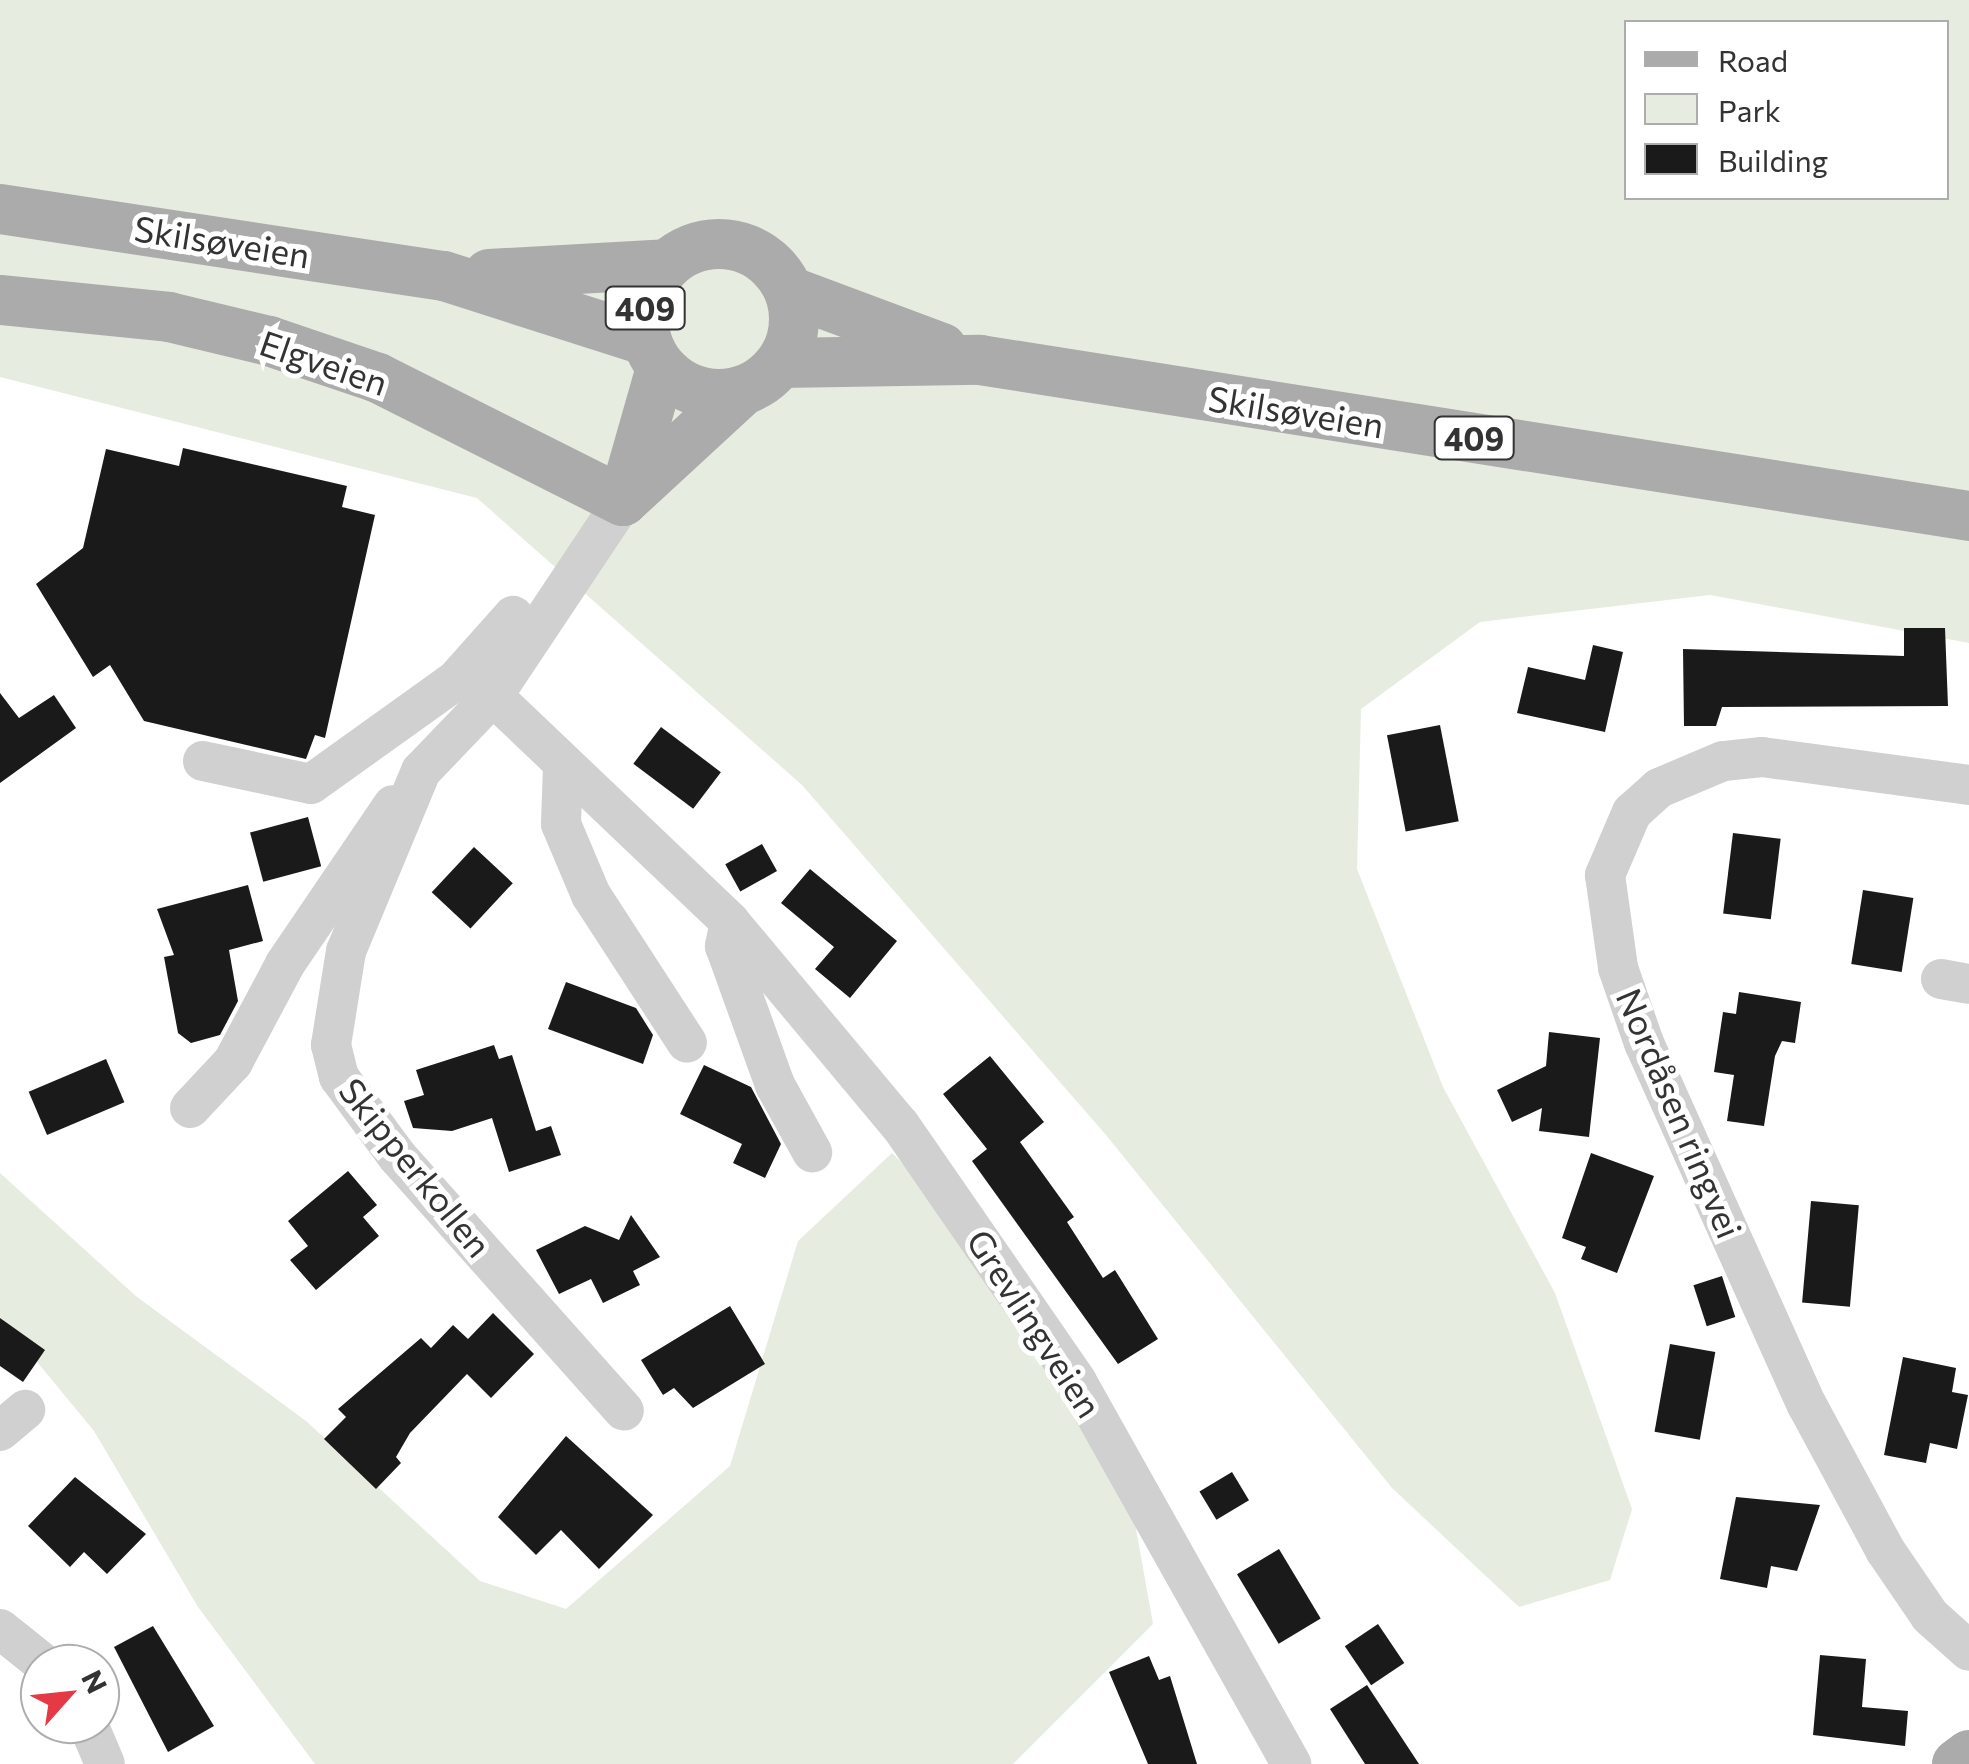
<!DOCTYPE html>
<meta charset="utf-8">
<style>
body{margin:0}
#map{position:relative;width:1969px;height:1764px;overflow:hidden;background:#fff;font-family:Commissioner,sans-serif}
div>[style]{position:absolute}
.green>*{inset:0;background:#e6ecdf}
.building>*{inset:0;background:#1a1a1a;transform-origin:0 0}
.minor>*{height:40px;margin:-20px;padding:0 20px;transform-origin:20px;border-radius:20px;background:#d0d0d0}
.major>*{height:50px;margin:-25px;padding:0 25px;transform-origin:25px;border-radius:25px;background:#ababab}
.major>.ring{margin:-25px;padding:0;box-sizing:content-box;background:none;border:50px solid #ababab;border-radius:50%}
span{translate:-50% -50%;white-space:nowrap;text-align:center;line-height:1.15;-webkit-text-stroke:10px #fff;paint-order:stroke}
.shield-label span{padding:2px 8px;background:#fff;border:2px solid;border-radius:8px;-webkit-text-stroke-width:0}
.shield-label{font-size:32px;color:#333;font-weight:700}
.street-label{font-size:35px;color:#333}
.legend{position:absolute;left:1624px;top:20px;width:325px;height:180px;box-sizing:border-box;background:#fff;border:2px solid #adadad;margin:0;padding:12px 18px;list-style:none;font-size:30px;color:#333}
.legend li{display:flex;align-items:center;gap:20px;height:50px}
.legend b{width:50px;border:2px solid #adadad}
.north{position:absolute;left:20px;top:1644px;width:100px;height:100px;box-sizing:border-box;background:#fff;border:2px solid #adadad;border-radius:50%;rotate:63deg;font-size:28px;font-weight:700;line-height:40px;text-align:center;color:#333}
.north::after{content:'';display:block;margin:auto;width:35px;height:45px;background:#e63946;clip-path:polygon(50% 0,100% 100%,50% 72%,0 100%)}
</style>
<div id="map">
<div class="green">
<div style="clip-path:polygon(evenodd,0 0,1969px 0,1969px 643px,1710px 595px,1480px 622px,1361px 709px,1357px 869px,1443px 1087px,1555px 1293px,1632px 1509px,1610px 1580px,1519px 1607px,1392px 1488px,1106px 1135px,802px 785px,477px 498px,0 377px,0 0,1626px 22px,1946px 22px,1946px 198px,1626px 198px,1626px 22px)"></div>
<div style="clip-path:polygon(892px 1153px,1010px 1270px,1125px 1467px,1153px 1624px,1013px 1764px,315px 1764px,198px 1607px,94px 1431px,0 1317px,0 1173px,137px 1297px,306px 1421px,480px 1581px,566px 1609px,730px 1466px,798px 1241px)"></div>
</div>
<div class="building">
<div style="clip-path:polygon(183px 448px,347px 486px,342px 507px,375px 515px,325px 738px,315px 735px,306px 759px,144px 721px,110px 665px,93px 677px,36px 584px,83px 548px,106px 449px,179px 466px)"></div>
<div style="clip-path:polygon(1904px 628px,1945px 628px,1948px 706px,1722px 707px,1716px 726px,1684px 726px,1683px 649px,1904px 656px)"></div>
<div style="clip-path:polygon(1593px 645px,1623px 652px,1605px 732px,1517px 713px,1528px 667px,1585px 680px)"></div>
<div style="clip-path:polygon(0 693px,19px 718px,54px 695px,76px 728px,0 783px)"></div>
<div style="left:1440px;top:725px;width:98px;height:54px;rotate:79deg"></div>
<div style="left:661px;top:727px;width:75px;height:46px;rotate:37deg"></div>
<div style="left:308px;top:817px;width:51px;height:60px;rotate:75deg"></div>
<div style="left:1733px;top:833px;width:48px;height:81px;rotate:7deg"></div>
<div style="left:762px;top:844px;width:31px;height:42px;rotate:61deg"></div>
<div style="left:474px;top:847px;width:53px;height:62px;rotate:43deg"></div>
<div style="clip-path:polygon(810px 869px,897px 941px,850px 998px,815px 969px,834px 947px,781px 903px)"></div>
<div style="clip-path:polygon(248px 885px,263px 941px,229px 950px,238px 1001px,220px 1035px,191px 1043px,178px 1033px,164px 957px,174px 955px,157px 909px)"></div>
<div style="left:1863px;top:890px;width:51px;height:75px;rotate:9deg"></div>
<div style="clip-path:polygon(566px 982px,636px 1008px,653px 1035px,643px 1064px,548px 1029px)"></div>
<div style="clip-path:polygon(1739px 992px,1801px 1002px,1795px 1043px,1782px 1041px,1775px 1056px,1764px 1126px,1727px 1121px,1734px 1075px,1714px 1072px,1723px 1012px,1736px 1014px)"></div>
<div style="clip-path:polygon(1549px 1032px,1600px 1038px,1589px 1137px,1539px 1131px,1542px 1108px,1512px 1122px,1497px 1090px,1546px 1066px)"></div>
<div style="clip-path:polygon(494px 1045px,499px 1059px,512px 1055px,536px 1131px,551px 1126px,561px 1155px,509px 1172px,492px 1118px,452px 1131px,413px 1128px,404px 1101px,424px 1095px,416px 1070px)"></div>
<div style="clip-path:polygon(990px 1056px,1044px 1122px,1020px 1142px,1074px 1217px,1067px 1222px,1103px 1278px,1115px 1270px,1158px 1339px,1118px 1364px,972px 1161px,987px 1149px,943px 1094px)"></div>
<div style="left:106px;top:1059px;width:47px;height:84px;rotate:67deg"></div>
<div style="clip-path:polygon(704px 1065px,751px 1087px,781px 1144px,765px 1178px,733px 1163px,742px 1144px,680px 1114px)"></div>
<div style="clip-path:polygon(1591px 1153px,1654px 1176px,1617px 1273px,1581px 1259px,1586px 1247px,1562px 1238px)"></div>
<div style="clip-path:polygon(348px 1171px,377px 1205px,363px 1217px,379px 1236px,316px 1290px,290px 1260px,308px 1246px,288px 1221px)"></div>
<div style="left:1811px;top:1201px;width:48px;height:102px;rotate:5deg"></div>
<div style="clip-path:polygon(631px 1215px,660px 1257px,633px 1271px,640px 1285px,603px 1303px,591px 1279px,559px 1294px,536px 1250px,585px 1226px,619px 1240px)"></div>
<div style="left:1722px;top:1276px;width:43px;height:30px;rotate:72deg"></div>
<div style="clip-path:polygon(730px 1306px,765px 1364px,693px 1408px,674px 1388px,663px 1395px,641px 1360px)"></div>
<div style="clip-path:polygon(493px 1313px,534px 1354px,491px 1398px,467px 1374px,410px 1433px,396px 1457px,401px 1463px,376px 1489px,324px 1439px,346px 1417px,338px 1409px,421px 1338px,431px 1348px,453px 1325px,468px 1339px)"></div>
<div style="clip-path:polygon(0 1318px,45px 1350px,23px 1382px,0 1366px)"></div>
<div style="left:1670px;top:1344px;width:46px;height:89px;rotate:10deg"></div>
<div style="clip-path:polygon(1903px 1357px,1956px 1368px,1952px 1392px,1968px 1395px,1957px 1449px,1930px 1443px,1926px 1463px,1884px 1455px)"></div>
<div style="clip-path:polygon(566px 1436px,653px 1515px,599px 1569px,561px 1530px,536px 1555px,498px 1517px)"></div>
<div style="left:1232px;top:1472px;width:33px;height:38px;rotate:59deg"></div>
<div style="clip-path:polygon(75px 1477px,146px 1534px,107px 1574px,84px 1552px,70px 1567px,28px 1526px)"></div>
<div style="clip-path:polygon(1736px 1497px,1820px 1505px,1797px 1571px,1771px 1566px,1767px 1588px,1720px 1579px)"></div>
<div style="left:1279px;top:1549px;width:81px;height:49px;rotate:59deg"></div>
<div style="left:1378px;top:1624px;width:47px;height:40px;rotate:56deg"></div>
<div style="clip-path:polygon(153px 1626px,214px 1726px,168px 1752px,114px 1647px)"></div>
<div style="clip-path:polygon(1820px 1655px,1866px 1659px,1862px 1707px,1908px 1711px,1905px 1746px,1813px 1735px)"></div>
<div style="clip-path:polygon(1149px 1656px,1159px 1680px,1170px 1676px,1197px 1764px,1148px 1764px,1109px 1672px)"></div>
<div style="clip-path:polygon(1367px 1685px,1419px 1764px,1365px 1764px,1330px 1709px)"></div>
</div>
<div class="minor">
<div style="left:623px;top:501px;width:234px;rotate:123.7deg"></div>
<div style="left:493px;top:696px;width:327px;rotate:43.6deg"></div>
<div style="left:730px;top:922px;width:265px;rotate:50.1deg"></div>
<div style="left:900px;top:1125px;width:312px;rotate:55.4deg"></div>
<div style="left:1077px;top:1382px;width:438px;rotate:60.7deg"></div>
<div style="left:493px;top:696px;width:104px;rotate:133.8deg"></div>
<div style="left:421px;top:771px;width:195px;rotate:112.6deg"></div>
<div style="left:346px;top:951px;width:95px;rotate:99.1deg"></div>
<div style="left:331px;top:1045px;width:33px;rotate:76deg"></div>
<div style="left:339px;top:1077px;width:98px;rotate:53.7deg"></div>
<div style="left:397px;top:1156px;width:341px;rotate:48.3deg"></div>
<div style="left:203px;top:761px;width:110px;rotate:12deg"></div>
<div style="left:311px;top:784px;width:178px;rotate:-35.6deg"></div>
<div style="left:456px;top:680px;width:86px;rotate:-48.3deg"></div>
<div style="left:563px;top:766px;width:58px;rotate:92deg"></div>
<div style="left:561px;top:824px;width:77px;rotate:67.1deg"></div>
<div style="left:591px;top:895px;width:176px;rotate:57deg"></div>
<div style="left:1969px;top:785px;width:209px;rotate:-172.3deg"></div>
<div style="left:1762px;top:757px;width:39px;rotate:174deg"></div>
<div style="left:1723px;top:761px;width:69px;rotate:157.1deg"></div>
<div style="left:1659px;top:788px;width:36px;rotate:138deg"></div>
<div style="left:1632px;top:812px;width:69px;rotate:113.2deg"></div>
<div style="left:1605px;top:875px;width:94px;rotate:82deg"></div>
<div style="left:1618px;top:968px;width:79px;rotate:70.9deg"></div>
<div style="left:1644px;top:1043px;width:397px;rotate:65.8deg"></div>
<div style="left:1807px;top:1405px;width:165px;rotate:61.7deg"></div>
<div style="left:1885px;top:1550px;width:80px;rotate:55.7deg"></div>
<div style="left:1930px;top:1616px;width:52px;rotate:41.9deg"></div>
<div style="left:730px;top:922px;width:25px;rotate:102deg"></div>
<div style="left:725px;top:946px;width:148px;rotate:70.2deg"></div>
<div style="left:775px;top:1085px;width:77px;rotate:61.1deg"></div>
<div style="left:1941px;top:979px;width:28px;rotate:10deg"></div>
<div style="left:190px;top:1108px;width:63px;rotate:-46.9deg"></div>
<div style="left:233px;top:1062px;width:111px;rotate:-62deg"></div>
<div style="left:285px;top:964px;width:192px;rotate:-55.8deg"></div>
<div style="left:0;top:1431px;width:33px;rotate:-40deg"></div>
<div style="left:0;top:1629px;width:56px;rotate:38.5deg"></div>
<div style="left:88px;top:1724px;width:43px;rotate:67deg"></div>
</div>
<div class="major">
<div style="left:0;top:209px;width:449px;rotate:8.6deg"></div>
<div style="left:444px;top:276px;width:211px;rotate:17.7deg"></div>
<div class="ring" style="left:644px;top:244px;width:100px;height:100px"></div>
<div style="left:489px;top:274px;width:177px;rotate:-3.2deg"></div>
<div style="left:789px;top:291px;width:163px;rotate:20.4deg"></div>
<div style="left:0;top:300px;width:170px;rotate:5.7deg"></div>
<div style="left:169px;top:317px;width:103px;rotate:13.5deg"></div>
<div style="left:269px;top:341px;width:115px;rotate:18.7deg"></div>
<div style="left:378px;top:378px;width:274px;rotate:26.7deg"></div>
<div style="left:780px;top:363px;width:200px;rotate:-0.9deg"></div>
<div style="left:980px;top:360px;width:1001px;rotate:8.96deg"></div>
<div style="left:661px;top:368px;width:138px;rotate:105.9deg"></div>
<div style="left:623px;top:501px;width:161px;rotate:-42.7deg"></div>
<div style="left:1957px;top:1764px;width:15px;rotate:-37deg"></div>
</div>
<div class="shield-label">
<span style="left:645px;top:308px">409</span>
<span style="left:1474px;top:438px">409</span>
</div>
<div class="street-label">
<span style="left:222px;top:241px;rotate:9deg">Skilsøveien</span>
<span style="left:324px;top:362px;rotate:19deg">Elgveien</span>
<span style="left:1296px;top:411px;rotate:9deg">Skilsøveien</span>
<span style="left:1680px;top:1113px;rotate:67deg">Nordåsen ringvei</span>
<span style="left:416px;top:1167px;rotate:51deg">Skipperkollen</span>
<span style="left:1035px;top:1323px;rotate:57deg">Grevlingveien</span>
</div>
<ul class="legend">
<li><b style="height:12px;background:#ababab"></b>Road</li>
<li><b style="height:28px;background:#e6ecdf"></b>Park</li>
<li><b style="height:28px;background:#1a1a1a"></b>Building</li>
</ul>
<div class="north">N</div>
</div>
